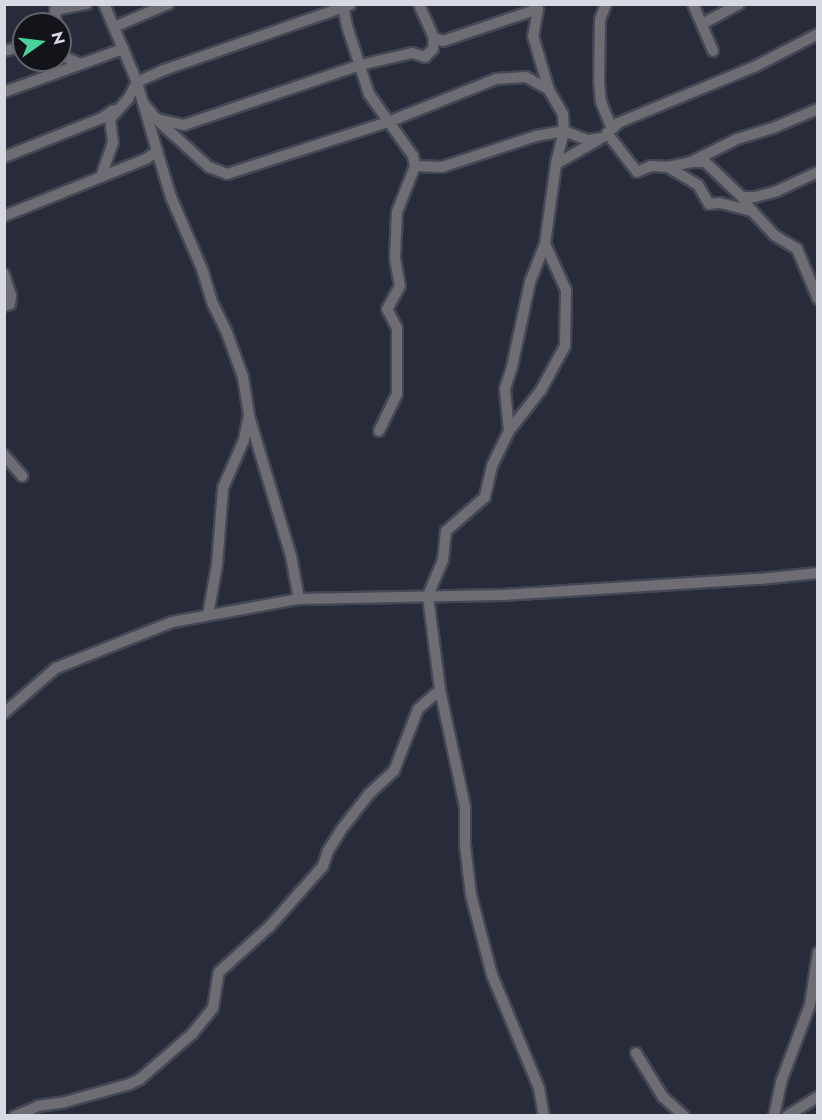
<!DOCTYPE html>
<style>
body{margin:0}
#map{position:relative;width:822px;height:1120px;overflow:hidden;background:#282b39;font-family:Jost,sans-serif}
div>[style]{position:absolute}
.roads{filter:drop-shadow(2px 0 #444754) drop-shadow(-2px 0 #444754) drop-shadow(0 2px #444754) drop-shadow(0 -2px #444754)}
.street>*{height:10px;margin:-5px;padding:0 5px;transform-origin:5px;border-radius:5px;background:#6e6d74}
span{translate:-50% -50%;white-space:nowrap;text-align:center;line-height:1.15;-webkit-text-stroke:6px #12141a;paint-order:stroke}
.frame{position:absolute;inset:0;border:6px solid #d8dae3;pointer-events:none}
.north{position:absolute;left:12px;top:12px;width:60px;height:60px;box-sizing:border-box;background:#12141a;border:2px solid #61636a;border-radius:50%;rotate:76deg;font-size:16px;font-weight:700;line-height:24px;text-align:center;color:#d8dae3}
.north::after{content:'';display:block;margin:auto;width:21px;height:27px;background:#4ad49c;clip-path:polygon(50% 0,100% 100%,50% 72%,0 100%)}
</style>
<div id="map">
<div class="roads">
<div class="street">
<div style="left:57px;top:4px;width:6px;rotate:108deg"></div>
<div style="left:55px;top:10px;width:32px;rotate:-11deg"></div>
<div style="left:343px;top:4px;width:22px;rotate:80deg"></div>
<div style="left:347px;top:26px;width:71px;rotate:72.1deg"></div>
<div style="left:369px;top:94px;width:76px;rotate:54.6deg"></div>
<div style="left:413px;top:156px;width:10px;rotate:79deg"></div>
<div style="left:415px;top:166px;width:49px;rotate:111.4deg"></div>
<div style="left:397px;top:212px;width:46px;rotate:92.5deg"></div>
<div style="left:395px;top:258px;width:28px;rotate:80deg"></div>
<div style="left:400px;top:286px;width:26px;rotate:119deg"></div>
<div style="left:387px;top:309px;width:21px;rotate:62deg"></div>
<div style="left:397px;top:328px;width:66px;rotate:90deg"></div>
<div style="left:397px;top:394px;width:41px;rotate:115.9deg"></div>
<div style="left:606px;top:4px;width:17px;rotate:111deg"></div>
<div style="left:600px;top:20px;width:61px;rotate:90.9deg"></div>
<div style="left:599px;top:81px;width:21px;rotate:85deg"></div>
<div style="left:601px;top:102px;width:29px;rotate:68deg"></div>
<div style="left:612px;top:129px;width:8px;rotate:-45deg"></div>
<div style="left:618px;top:123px;width:147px;rotate:-22.4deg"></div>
<div style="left:754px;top:67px;width:72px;rotate:-27.3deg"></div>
<div style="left:693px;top:4px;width:51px;rotate:66.9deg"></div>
<div style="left:55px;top:10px;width:14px;rotate:86deg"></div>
<div style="left:702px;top:24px;width:42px;rotate:-28.4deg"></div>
<div style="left:114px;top:27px;width:59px;rotate:-23.1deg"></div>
<div style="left:434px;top:38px;width:9px;rotate:18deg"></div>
<div style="left:443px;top:41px;width:100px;rotate:-18.6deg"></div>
<div style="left:538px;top:9px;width:27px;rotate:100deg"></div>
<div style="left:533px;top:36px;width:56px;rotate:73.5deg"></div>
<div style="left:549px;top:90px;width:28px;rotate:60deg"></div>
<div style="left:563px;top:114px;width:17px;rotate:87deg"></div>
<div style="left:564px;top:131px;width:34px;rotate:104deg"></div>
<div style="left:556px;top:164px;width:81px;rotate:97.8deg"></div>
<div style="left:545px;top:244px;width:41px;rotate:111.5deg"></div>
<div style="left:530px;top:282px;width:87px;rotate:102deg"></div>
<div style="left:512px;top:367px;width:23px;rotate:108deg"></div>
<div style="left:505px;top:389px;width:42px;rotate:84.6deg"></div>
<div style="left:509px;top:431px;width:39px;rotate:116deg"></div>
<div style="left:492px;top:466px;width:32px;rotate:103deg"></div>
<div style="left:485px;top:497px;width:52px;rotate:138.9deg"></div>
<div style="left:446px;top:531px;width:29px;rotate:96deg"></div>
<div style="left:443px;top:560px;width:39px;rotate:113deg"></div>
<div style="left:428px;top:596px;width:95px;rotate:82.7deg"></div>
<div style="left:440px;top:690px;width:120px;rotate:77.9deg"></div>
<div style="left:465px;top:807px;width:38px;rotate:90deg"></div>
<div style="left:465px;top:845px;width:50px;rotate:83.2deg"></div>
<div style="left:471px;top:895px;width:83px;rotate:75.3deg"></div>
<div style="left:492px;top:975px;width:122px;rotate:67.4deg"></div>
<div style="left:539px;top:1088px;width:28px;rotate:80deg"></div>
<div style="left:4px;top:51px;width:21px;rotate:-14deg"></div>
<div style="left:60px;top:55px;width:23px;rotate:23deg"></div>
<div style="left:4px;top:92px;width:127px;rotate:-19.9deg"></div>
<div style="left:144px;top:104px;width:19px;rotate:51deg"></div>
<div style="left:156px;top:119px;width:29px;rotate:12deg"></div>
<div style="left:184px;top:125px;width:186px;rotate:-18.8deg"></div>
<div style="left:360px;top:65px;width:53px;rotate:-13deg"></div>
<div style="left:412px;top:53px;width:14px;rotate:17deg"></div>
<div style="left:425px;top:57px;width:11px;rotate:-45deg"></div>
<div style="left:433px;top:49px;width:11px;rotate:-85deg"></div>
<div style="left:434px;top:38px;width:37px;rotate:-114deg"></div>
<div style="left:156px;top:119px;width:72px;rotate:42.2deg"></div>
<div style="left:209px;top:167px;width:19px;rotate:21deg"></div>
<div style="left:227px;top:174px;width:169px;rotate:-17.9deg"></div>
<div style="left:388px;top:122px;width:116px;rotate:-21.7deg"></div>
<div style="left:496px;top:79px;width:30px;rotate:-4deg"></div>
<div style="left:526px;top:77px;width:26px;rotate:29deg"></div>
<div style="left:607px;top:133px;width:49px;rotate:52.4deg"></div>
<div style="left:637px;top:172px;width:15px;rotate:-23deg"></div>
<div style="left:651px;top:166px;width:17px;rotate:3deg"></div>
<div style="left:668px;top:167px;width:35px;rotate:31deg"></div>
<div style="left:698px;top:185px;width:22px;rotate:60deg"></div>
<div style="left:709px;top:204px;width:11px;rotate:-5deg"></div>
<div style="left:720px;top:203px;width:33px;rotate:14deg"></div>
<div style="left:752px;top:211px;width:33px;rotate:47deg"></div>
<div style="left:774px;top:235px;width:27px;rotate:31deg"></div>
<div style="left:797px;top:249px;width:54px;rotate:67.2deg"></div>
<div style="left:157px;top:151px;width:48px;rotate:73.1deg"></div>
<div style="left:171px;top:197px;width:78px;rotate:66.7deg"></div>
<div style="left:202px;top:269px;width:37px;rotate:73deg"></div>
<div style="left:213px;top:304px;width:32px;rotate:64deg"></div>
<div style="left:227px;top:333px;width:47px;rotate:70deg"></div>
<div style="left:243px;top:377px;width:39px;rotate:81deg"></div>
<div style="left:249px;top:416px;width:146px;rotate:73.3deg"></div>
<div style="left:291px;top:556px;width:44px;rotate:79.5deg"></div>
<div style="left:4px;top:157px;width:105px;rotate:-21.7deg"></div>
<div style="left:102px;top:118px;width:14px;rotate:-34deg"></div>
<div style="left:691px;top:162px;width:51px;rotate:-26.6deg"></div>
<div style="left:737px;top:139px;width:38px;rotate:-17deg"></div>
<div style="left:773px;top:128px;width:49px;rotate:-22.9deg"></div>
<div style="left:556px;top:164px;width:48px;rotate:-29.7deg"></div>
<div style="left:415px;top:166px;width:27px;rotate:2deg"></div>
<div style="left:442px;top:167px;width:99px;rotate:-18.3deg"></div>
<div style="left:536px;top:136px;width:28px;rotate:-10deg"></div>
<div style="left:564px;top:131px;width:26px;rotate:21deg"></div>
<div style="left:588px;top:140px;width:14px;rotate:-8deg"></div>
<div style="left:668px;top:167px;width:24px;rotate:-12deg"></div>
<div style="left:691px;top:162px;width:14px"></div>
<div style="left:705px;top:162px;width:51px;rotate:43.4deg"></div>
<div style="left:742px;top:197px;width:17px;rotate:54deg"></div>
<div style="left:101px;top:177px;width:48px;rotate:-21.8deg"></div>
<div style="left:146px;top:159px;width:14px;rotate:-36deg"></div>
<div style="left:157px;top:151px;width:72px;rotate:-106.2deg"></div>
<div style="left:137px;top:82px;width:85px;rotate:-112.9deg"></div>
<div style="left:742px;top:197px;width:13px"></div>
<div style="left:755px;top:197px;width:23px;rotate:-15deg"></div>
<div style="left:777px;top:191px;width:45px;rotate:-24.9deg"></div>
<div style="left:4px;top:216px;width:105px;rotate:-21.9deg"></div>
<div style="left:101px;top:177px;width:36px;rotate:-71deg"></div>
<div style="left:113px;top:143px;width:24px;rotate:-97deg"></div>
<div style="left:110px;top:119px;width:27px;rotate:-48deg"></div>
<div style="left:128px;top:99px;width:19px;rotate:-62deg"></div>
<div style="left:137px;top:82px;width:30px;rotate:-24deg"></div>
<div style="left:164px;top:70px;width:197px;rotate:-19.3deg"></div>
<div style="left:4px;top:274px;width:23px;rotate:72deg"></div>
<div style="left:11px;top:296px;width:8px;rotate:97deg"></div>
<div style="left:10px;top:304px;width:6px;rotate:162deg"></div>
<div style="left:509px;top:431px;width:52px;rotate:-52deg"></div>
<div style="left:541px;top:390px;width:50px;rotate:-61.4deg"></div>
<div style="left:565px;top:346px;width:56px;rotate:-89deg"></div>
<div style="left:566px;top:290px;width:51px;rotate:-114.5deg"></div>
<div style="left:4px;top:455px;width:28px;rotate:49deg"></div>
<div style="left:208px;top:615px;width:51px;rotate:-79.8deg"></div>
<div style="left:217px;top:565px;width:77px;rotate:-85.5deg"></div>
<div style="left:223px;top:488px;width:52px;rotate:-66.4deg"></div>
<div style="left:244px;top:440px;width:21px;rotate:-79deg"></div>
<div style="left:4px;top:713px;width:69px;rotate:-40.9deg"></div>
<div style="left:56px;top:668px;width:125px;rotate:-21.6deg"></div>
<div style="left:172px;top:622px;width:129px;rotate:-10.3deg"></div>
<div style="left:299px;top:599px;width:204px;rotate:-1.1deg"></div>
<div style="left:503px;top:595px;width:257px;rotate:-3.6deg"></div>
<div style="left:760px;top:579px;width:58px;rotate:-5.9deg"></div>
<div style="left:636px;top:1053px;width:52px;rotate:58.5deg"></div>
<div style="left:663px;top:1097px;width:28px;rotate:42deg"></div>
<div style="left:15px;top:1116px;width:25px;rotate:-23deg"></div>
<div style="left:38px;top:1106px;width:27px;rotate:-8deg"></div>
<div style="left:65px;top:1102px;width:67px;rotate:-15.5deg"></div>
<div style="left:130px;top:1084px;width:11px;rotate:-27deg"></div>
<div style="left:140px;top:1079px;width:69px;rotate:-40.9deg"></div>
<div style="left:192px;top:1034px;width:33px;rotate:-51deg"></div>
<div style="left:213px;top:1008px;width:36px;rotate:-81deg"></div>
<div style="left:219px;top:972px;width:69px;rotate:-42deg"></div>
<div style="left:270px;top:926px;width:80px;rotate:-48.5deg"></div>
<div style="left:323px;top:866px;width:16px;rotate:-72deg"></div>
<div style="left:328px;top:851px;width:25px;rotate:-58deg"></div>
<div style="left:341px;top:830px;width:46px;rotate:-52.1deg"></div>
<div style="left:369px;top:794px;width:34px;rotate:-43deg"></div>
<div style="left:394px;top:771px;width:66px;rotate:-68.8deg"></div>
<div style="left:418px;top:709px;width:29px;rotate:-41deg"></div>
<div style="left:774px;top:1116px;width:35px;rotate:-78deg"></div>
<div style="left:781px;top:1082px;width:82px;rotate:-69.4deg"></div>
<div style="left:810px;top:1005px;width:53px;rotate:-81.3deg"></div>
<div style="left:787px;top:1116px;width:36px;rotate:-32deg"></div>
</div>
</div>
<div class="frame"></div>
<div class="north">N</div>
</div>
